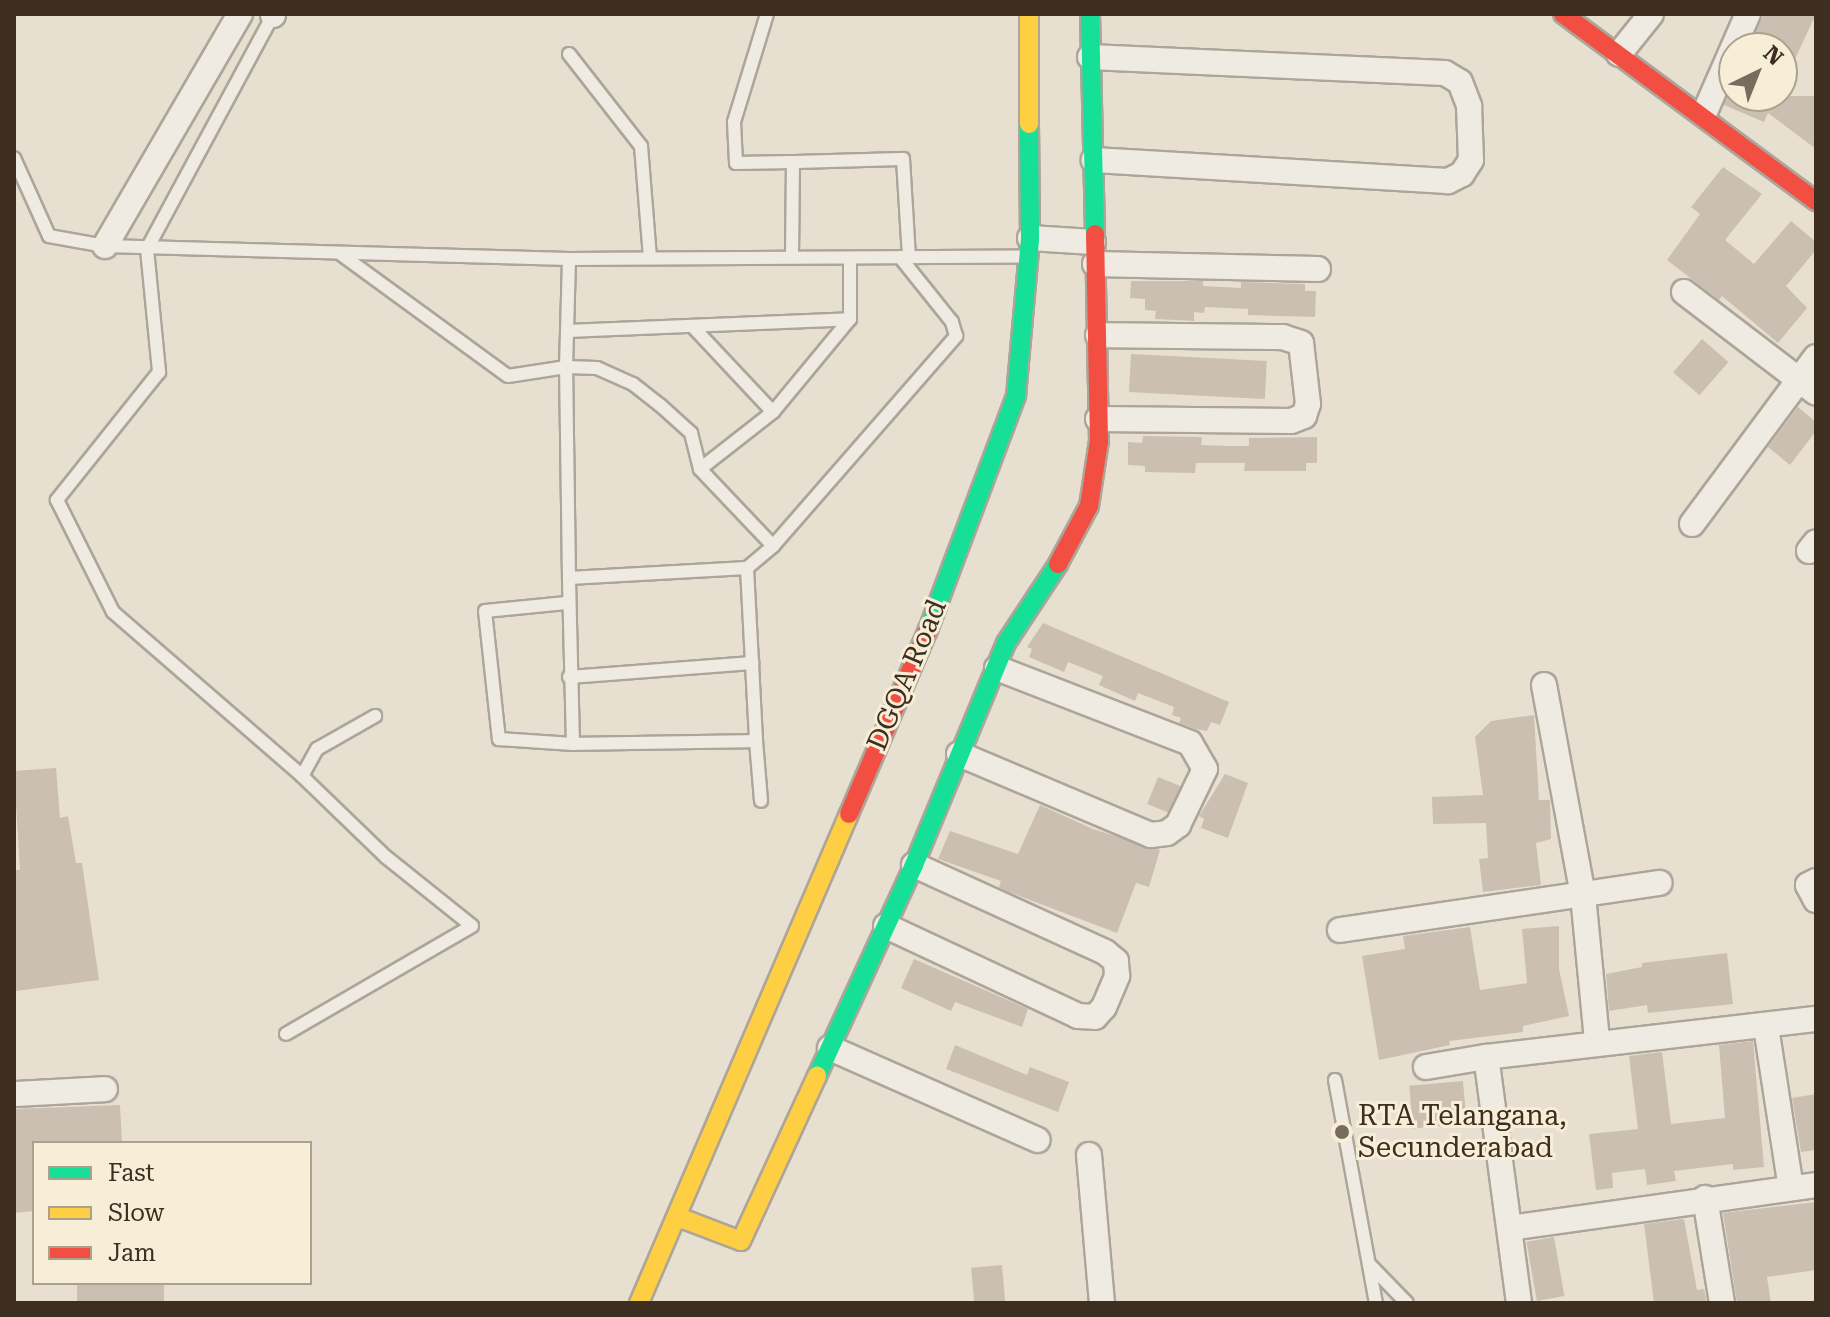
<!DOCTYPE html>
<style>
body{margin:0}
#map{position:relative;width:1830px;height:1317px;overflow:hidden;background:#e7e0d1;font-family:"Roboto Serif",serif}
div>[style]{position:absolute}
.building>*{inset:0;background:#cbbfb2;transform-origin:0 0}
.roads{filter:drop-shadow(2px 0 #ada599) drop-shadow(-2px 0 #ada599) drop-shadow(0 2px #ada599) drop-shadow(0 -2px #ada599)}
.lane>*{height:12px;margin:-6px;padding:0 6px;transform-origin:6px;border-radius:6px;background:#efebe3}
.street>*{height:24px;margin:-12px;padding:0 12px;transform-origin:12px;border-radius:12px;background:#efebe3}
.fast>*{height:18px;margin:-9px;padding:0 9px;transform-origin:9px;border-radius:9px;background:#16e098}
.slow>*{height:18px;margin:-9px;padding:0 9px;transform-origin:9px;border-radius:9px;background:#ffcf43}
.jam>*{height:18px;margin:-9px;padding:0 9px;transform-origin:9px;border-radius:9px;background:#f24e42}
.dots>*{width:22px;height:22px;translate:-50% -50%;box-sizing:border-box;border:4px solid #f7eed8;border-radius:50%}
span{translate:-50% -50%;white-space:nowrap;text-align:center;line-height:1.15;-webkit-text-stroke:6px #f7eed8;paint-order:stroke}
.street-label{font-size:28px;color:#3d2e20}
.poi-label{font-size:28px;color:#3d2e20}
.left{translate:0 -50%;text-align:left}
.frame{position:absolute;inset:0;border:16px solid #3d2e20;pointer-events:none}
.legend{position:absolute;left:32px;top:1141px;width:280px;height:144px;box-sizing:border-box;background:#f7eed8;border:2px solid #ada18e;margin:0;padding:10px 14px;list-style:none;font-size:24px;color:#3d2e20}
.legend li{display:flex;align-items:center;gap:16px;height:40px}
.legend b{width:40px;border:2px solid #ada18e}
.north{position:absolute;left:1718px;top:32px;width:80px;height:80px;box-sizing:border-box;background:#f7eed8;border:2px solid #ada18e;border-radius:50%;rotate:43deg;font-size:22px;font-weight:700;line-height:32px;text-align:center;color:#3d2e20}
.north::after{content:'';display:block;margin:auto;width:28px;height:36px;background:#786c5e;clip-path:polygon(50% 0,100% 100%,50% 72%,0 100%)}
</style>
<div id="map">
<div class="building">
<div style="clip-path:polygon(1764px 14px,1816px 14px,1782px 87px,1782px 48px,1749px 48px)"></div>
<div style="clip-path:polygon(1728px 96px,1816px 96px,1816px 149px,1768px 113px,1764px 122px,1724px 105px)"></div>
<div style="clip-path:polygon(1723px 167px,1762px 194px,1725px 240px,1754px 264px,1791px 221px,1816px 242px,1816px 250px,1786px 286px,1807px 308px,1778px 343px,1722px 296px,1719px 300px,1667px 260px,1700px 214px,1691px 207px)"></div>
<div style="clip-path:polygon(1131px 281px,1203px 281px,1203px 286px,1241px 288px,1241px 282px,1305px 284px,1305px 291px,1316px 291px,1315px 317px,1248px 315px,1248px 309px,1205px 307px,1204px 313px,1194px 312px,1194px 321px,1155px 319px,1156px 311px,1145px 310px,1145px 299px,1130px 298px)"></div>
<div style="left:1702px;top:339px;width:35px;height:44px;rotate:41deg"></div>
<div style="left:1131px;top:354px;width:136px;height:38px;rotate:3deg"></div>
<div style="clip-path:polygon(1798px 407px,1816px 422px,1816px 431px,1790px 465px,1768px 447px)"></div>
<div style="clip-path:polygon(1143px 436px,1202px 437px,1201px 445px,1229px 446px,1249px 446px,1249px 438px,1317px 437px,1317px 463px,1306px 463px,1306px 471px,1244px 471px,1245px 463px,1196px 463px,1195px 473px,1145px 472px,1145px 466px,1128px 465px,1128px 442px,1142px 443px)"></div>
<div style="clip-path:polygon(1043px 623px,1229px 702px,1220px 725px,1211px 722px,1207px 731px,1195px 729px,1179px 723px,1181px 718px,1172px 715px,1174px 707px,1138px 693px,1135px 701px,1099px 685px,1103px 676px,1068px 662px,1064px 672px,1029px 657px,1032px 649px,1027px 647px)"></div>
<div style="clip-path:polygon(1534px 715px,1539px 800px,1550px 800px,1551px 839px,1536px 843px,1541px 885px,1483px 892px,1479px 859px,1488px 858px,1486px 823px,1433px 824px,1432px 797px,1483px 795px,1475px 737px,1491px 721px)"></div>
<div style="clip-path:polygon(56px 768px,60px 818px,68px 816px,76px 863px,82px 863px,99px 980px,16px 991px,14px 870px,20px 870px,14px 771px)"></div>
<div style="clip-path:polygon(1225px 774px,1248px 783px,1228px 838px,1201px 828px,1204px 819px,1199px 816px)"></div>
<div style="left:1158px;top:777px;width:24px;height:29px;rotate:22deg"></div>
<div style="clip-path:polygon(1040px 805px,1093px 829px,1160px 850px,1149px 887px,1136px 883px,1117px 933px,1006px 891px,999px 887px,1001px 881px,938px 859px,950px 831px,1018px 854px)"></div>
<div style="clip-path:polygon(1559px 926px,1559px 969px,1569px 1016px,1523px 1026px,1523px 1032px,1449px 1041px,1450px 1045px,1379px 1060px,1362px 956px,1405px 949px,1403px 936px,1470px 927px,1480px 990px,1527px 983px,1522px 929px)"></div>
<div style="clip-path:polygon(1727px 953px,1733px 1004px,1648px 1013px,1647px 1005px,1609px 1011px,1606px 974px,1642px 967px,1642px 963px)"></div>
<div style="clip-path:polygon(914px 959px,1028px 1009px,1022px 1027px,955px 1002px,951px 1011px,901px 988px)"></div>
<div style="clip-path:polygon(1753px 1041px,1764px 1167px,1733px 1170px,1733px 1164px,1674px 1171px,1676px 1181px,1647px 1185px,1645px 1169px,1612px 1173px,1613px 1188px,1596px 1190px,1589px 1134px,1638px 1129px,1629px 1056px,1662px 1052px,1671px 1124px,1725px 1118px,1719px 1045px)"></div>
<div style="clip-path:polygon(955px 1045px,1027px 1075px,1030px 1067px,1069px 1082px,1058px 1112px,946px 1069px)"></div>
<div style="left:1463px;top:1081px;width:43px;height:54px;rotate:85deg"></div>
<div style="clip-path:polygon(1816px 1094px,1816px 1150px,1801px 1152px,1792px 1098px)"></div>
<div style="clip-path:polygon(120px 1105px,122px 1143px,34px 1143px,34px 1211px,14px 1213px,14px 1109px)"></div>
<div style="clip-path:polygon(1816px 1202px,1816px 1270px,1767px 1277px,1771px 1303px,1737px 1303px,1723px 1213px)"></div>
<div style="clip-path:polygon(1684px 1219px,1697px 1290px,1704px 1289px,1707px 1303px,1654px 1303px,1644px 1224px)"></div>
<div style="left:1554px;top:1237px;width:60px;height:28px;rotate:80deg"></div>
<div style="left:1002px;top:1265px;width:38px;height:31px;rotate:85deg"></div>
<div style="left:77px;top:1283px;width:87px;height:20px"></div>
</div>
<div class="roads">
<div class="lane">
<div style="left:767px;top:14px;width:113px;rotate:107deg"></div>
<div style="left:734px;top:122px;width:41px;rotate:87.2deg"></div>
<div style="left:736px;top:163px;width:57px;rotate:-1deg"></div>
<div style="left:273px;top:15px;width:266px;rotate:118.3deg"></div>
<div style="left:147px;top:249px;width:124px;rotate:84.4deg"></div>
<div style="left:159px;top:372px;width:164px;rotate:128.6deg"></div>
<div style="left:57px;top:500px;width:125px;rotate:63.4deg"></div>
<div style="left:113px;top:612px;width:250px;rotate:40.9deg"></div>
<div style="left:302px;top:776px;width:117px;rotate:44deg"></div>
<div style="left:386px;top:857px;width:110px;rotate:38.7deg"></div>
<div style="left:472px;top:926px;width:215px;rotate:149.9deg"></div>
<div style="left:569px;top:54px;width:117px;rotate:52deg"></div>
<div style="left:641px;top:146px;width:112px;rotate:85.4deg"></div>
<div style="left:14px;top:158px;width:85px;rotate:65.8deg"></div>
<div style="left:49px;top:236px;width:57px;rotate:10.1deg"></div>
<div style="left:105px;top:246px;width:464px;rotate:1.6deg"></div>
<div style="left:569px;top:259px;width:458px;rotate:-0.3deg"></div>
<div style="left:342px;top:255px;width:205px;rotate:36.1deg"></div>
<div style="left:508px;top:376px;width:59px;rotate:-8.8deg"></div>
<div style="left:566px;top:367px;width:108px;rotate:-88.4deg"></div>
<div style="left:792px;top:257px;width:95px;rotate:-89.4deg"></div>
<div style="left:793px;top:162px;width:110px;rotate:-1.6deg"></div>
<div style="left:903px;top:159px;width:98px;rotate:86.5deg"></div>
<div style="left:694px;top:328px;width:115px;rotate:46.8deg"></div>
<div style="left:773px;top:412px;width:121px;rotate:-50.4deg"></div>
<div style="left:567px;top:331px;width:283px;rotate:-2.4deg"></div>
<div style="left:850px;top:319px;width:61px;rotate:-90deg"></div>
<div style="left:700px;top:469px;width:93px;rotate:-38deg"></div>
<div style="left:747px;top:568px;width:173px;rotate:87deg"></div>
<div style="left:756px;top:741px;width:183px;rotate:179.1deg"></div>
<div style="left:573px;top:744px;width:166px;rotate:-91.4deg"></div>
<div style="left:569px;top:578px;width:178px;rotate:-3.2deg"></div>
<div style="left:747px;top:568px;width:34px;rotate:-40deg"></div>
<div style="left:773px;top:546px;width:279px;rotate:-48.9deg"></div>
<div style="left:956px;top:336px;width:15px;rotate:-106deg"></div>
<div style="left:952px;top:322px;width:83px;rotate:-128.7deg"></div>
<div style="left:569px;top:578px;width:211px;rotate:-90.8deg"></div>
<div style="left:566px;top:367px;width:31px;rotate:2deg"></div>
<div style="left:597px;top:368px;width:39px;rotate:24deg"></div>
<div style="left:633px;top:384px;width:34px;rotate:38deg"></div>
<div style="left:660px;top:405px;width:42px;rotate:42.1deg"></div>
<div style="left:691px;top:433px;width:37px;rotate:76deg"></div>
<div style="left:700px;top:469px;width:106px;rotate:46.5deg"></div>
<div style="left:566px;top:603px;width:81px;rotate:174.4deg"></div>
<div style="left:485px;top:611px;width:129px;rotate:83.8deg"></div>
<div style="left:499px;top:739px;width:74px;rotate:3.9deg"></div>
<div style="left:569px;top:677px;width:184px;rotate:-4.4deg"></div>
<div style="left:756px;top:741px;width:60px;rotate:85.2deg"></div>
<div style="left:302px;top:776px;width:31px;rotate:-61deg"></div>
<div style="left:317px;top:749px;width:67px;rotate:-29.6deg"></div>
<div style="left:1335px;top:1080px;width:227px;rotate:79.6deg"></div>
<div style="left:1370px;top:1265px;width:53px;rotate:45.8deg"></div>
</div>
<div class="street">
<div style="left:273px;top:14px;width:1px;rotate:90deg"></div>
<div style="left:1619px;top:54px;width:51px;rotate:-51.3deg"></div>
<div style="left:1090px;top:57px;width:355px;rotate:2.6deg"></div>
<div style="left:1445px;top:73px;width:17px;rotate:31deg"></div>
<div style="left:1460px;top:82px;width:26px;rotate:69deg"></div>
<div style="left:1469px;top:106px;width:54px;rotate:87.9deg"></div>
<div style="left:1471px;top:160px;width:17px;rotate:123deg"></div>
<div style="left:1462px;top:174px;width:16px;rotate:153deg"></div>
<div style="left:1448px;top:181px;width:355px;rotate:-176.6deg"></div>
<div style="left:1704px;top:114px;width:109px;rotate:-66.3deg"></div>
<div style="left:1030px;top:238px;width:63px;rotate:3.6deg"></div>
<div style="left:105px;top:246px;width:268px;rotate:-59.8deg"></div>
<div style="left:1095px;top:264px;width:223px;rotate:1.3deg"></div>
<div style="left:1684px;top:292px;width:166px;rotate:37.4deg"></div>
<div style="left:1098px;top:419px;width:193px;rotate:0.6deg"></div>
<div style="left:1291px;top:421px;width:14px;rotate:-21deg"></div>
<div style="left:1304px;top:416px;width:13px;rotate:-72deg"></div>
<div style="left:1308px;top:404px;width:61px;rotate:-96.5deg"></div>
<div style="left:1301px;top:343px;width:19px;rotate:-162deg"></div>
<div style="left:1283px;top:337px;width:185px;rotate:-179.4deg"></div>
<div style="left:1692px;top:524px;width:208px;rotate:-53.4deg"></div>
<div style="left:1809px;top:551px;width:11px;rotate:-52deg"></div>
<div style="left:1544px;top:685px;width:214px;rotate:79.5deg"></div>
<div style="left:1583px;top:895px;width:147px;rotate:84.5deg"></div>
<div style="left:959px;top:754px;width:208px;rotate:22.9deg"></div>
<div style="left:1151px;top:835px;width:16px;rotate:-7deg"></div>
<div style="left:1167px;top:833px;width:14px;rotate:-36deg"></div>
<div style="left:1178px;top:825px;width:62px;rotate:-64.3deg"></div>
<div style="left:1205px;top:769px;width:30px;rotate:-120deg"></div>
<div style="left:1190px;top:743px;width:207px;rotate:-158.8deg"></div>
<div style="left:1816px;top:881px;width:9px;rotate:153deg"></div>
<div style="left:1808px;top:885px;width:17px;rotate:62deg"></div>
<div style="left:886px;top:926px;width:212px;rotate:25.1deg"></div>
<div style="left:1078px;top:1016px;width:17px;rotate:3deg"></div>
<div style="left:1095px;top:1017px;width:13px;rotate:-48deg"></div>
<div style="left:1104px;top:1007px;width:34px;rotate:-67deg"></div>
<div style="left:1117px;top:976px;width:15px;rotate:-94deg"></div>
<div style="left:1116px;top:961px;width:14px;rotate:-141deg"></div>
<div style="left:1105px;top:952px;width:210px;rotate:-155.5deg"></div>
<div style="left:1340px;top:930px;width:323px;rotate:-8.4deg"></div>
<div style="left:1766px;top:1027px;width:163px;rotate:81.2deg"></div>
<div style="left:830px;top:1048px;width:227px;rotate:23.9deg"></div>
<div style="left:1426px;top:1067px;width:61px;rotate:-9.5deg"></div>
<div style="left:14px;top:1094px;width:91px;rotate:-3.1deg"></div>
<div style="left:1089px;top:1155px;width:149px;rotate:85deg"></div>
<div style="left:1705px;top:1198px;width:106px;rotate:80.8deg"></div>
<div style="left:1510px;top:1228px;width:309px;rotate:-8deg"></div>
<div style="left:1519px;top:1303px;width:248px;rotate:-97.6deg"></div>
<div style="left:1486px;top:1057px;width:332px;rotate:-6.6deg"></div>
</div>
<div class="fast">
<div style="left:1090px;top:14px;width:220px;rotate:88.7deg"></div>
<div style="left:928px;top:630px;width:250px;rotate:-69.4deg"></div>
<div style="left:1016px;top:396px;width:159px;rotate:-84.9deg"></div>
<div style="left:1030px;top:238px;width:114px;rotate:-90.5deg"></div>
<div style="left:817px;top:1076px;width:232px;rotate:-65.3deg"></div>
<div style="left:914px;top:865px;width:240px;rotate:-67.5deg"></div>
<div style="left:1006px;top:643px;width:95px;rotate:-56.6deg"></div>
</div>
<div class="slow">
<div style="left:1029px;top:14px;width:110px;rotate:90deg"></div>
<div style="left:678px;top:1217px;width:67px;rotate:20.9deg"></div>
<div style="left:741px;top:1241px;width:182px;rotate:-65.3deg"></div>
<div style="left:639px;top:1303px;width:532px;rotate:-66.76deg"></div>
</div>
<div class="jam">
<div style="left:1563px;top:14px;width:315px;rotate:36.5deg"></div>
<div style="left:1058px;top:564px;width:66px;rotate:-61.9deg"></div>
<div style="left:1089px;top:506px;width:66px;rotate:-81.3deg"></div>
<div style="left:1099px;top:441px;width:207px;rotate:-91.1deg"></div>
<div style="left:849px;top:814px;width:200px;rotate:-66.8deg"></div>
</div>
</div>
<div class="dots">
<div style="left:1342px;top:1132px;background:#786c5e"></div>
</div>
<div class="street-label">
<span style="left:907px;top:675px;rotate:-67deg">DGQA Road</span>
</div>
<div class="poi-label">
<span class="left" style="left:1358px;top:1132px">RTA Telangana,<br>Secunderabad</span>
</div>
<div class="frame"></div>
<ul class="legend">
<li><b style="height:10px;background:#16e098"></b>Fast</li>
<li><b style="height:10px;background:#ffcf43"></b>Slow</li>
<li><b style="height:10px;background:#f24e42"></b>Jam</li>
</ul>
<div class="north">N</div>
</div>
